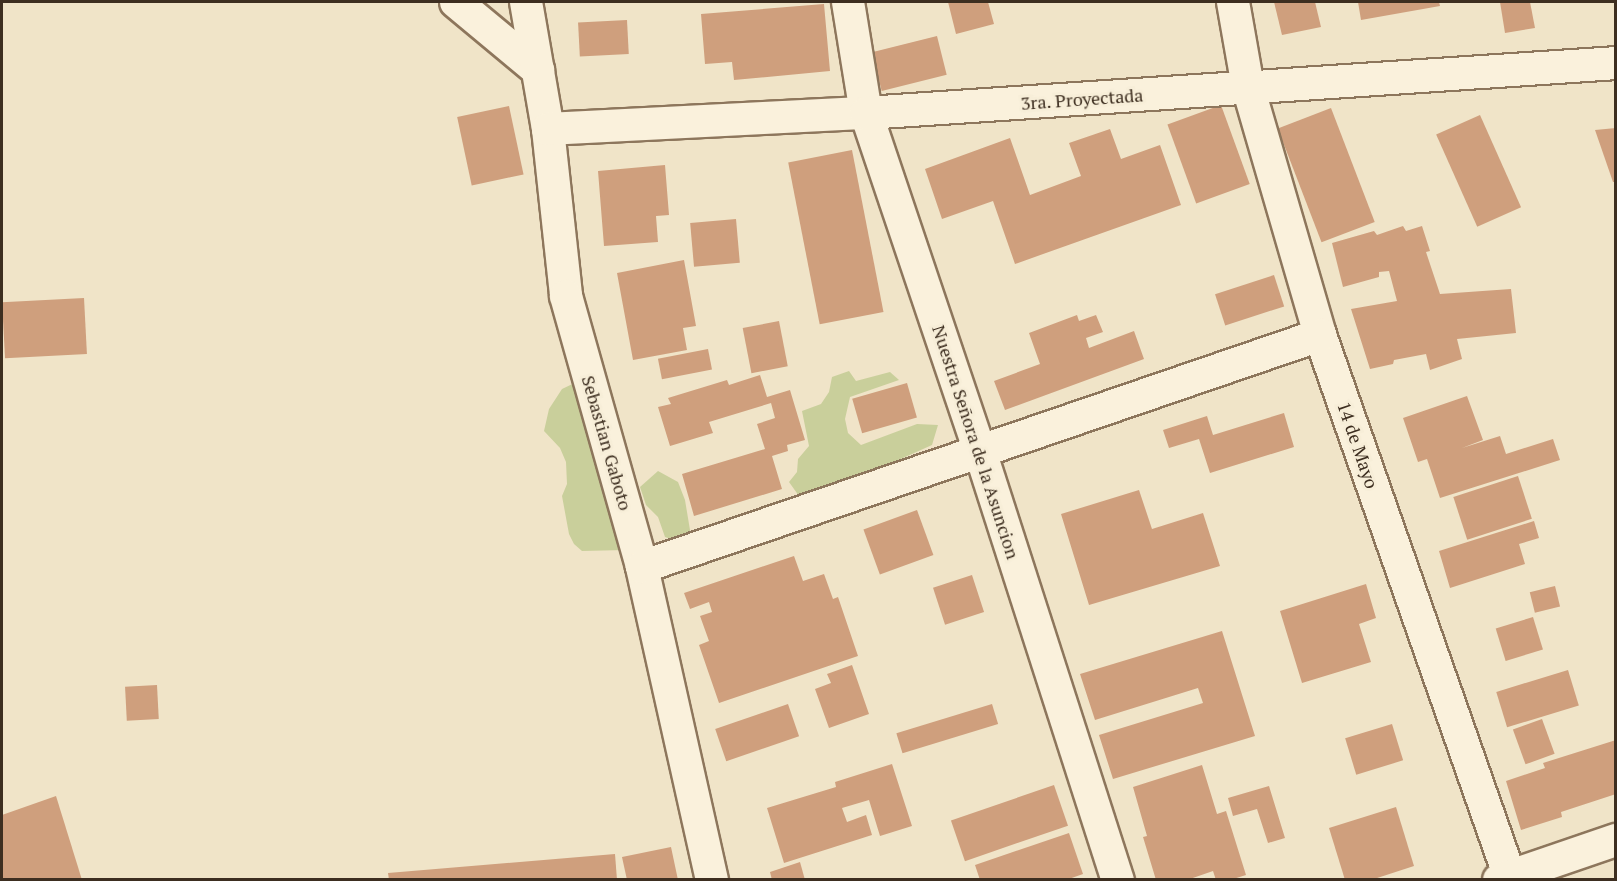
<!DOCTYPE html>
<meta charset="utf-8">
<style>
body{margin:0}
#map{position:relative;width:1617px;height:881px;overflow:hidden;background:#f0e4c8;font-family:"PT Serif",serif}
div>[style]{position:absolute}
.green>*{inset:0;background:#c9cf9b}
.building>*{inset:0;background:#cf9f7d;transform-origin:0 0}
.roads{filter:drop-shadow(2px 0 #8d765c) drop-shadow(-2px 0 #8d765c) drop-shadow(0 2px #8d765c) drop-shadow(0 -2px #8d765c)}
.street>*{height:32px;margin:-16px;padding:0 16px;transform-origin:16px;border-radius:16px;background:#faf1dc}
span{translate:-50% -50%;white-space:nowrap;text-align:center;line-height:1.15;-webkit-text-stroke:6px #f7eed8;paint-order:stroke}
.street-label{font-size:18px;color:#3d2e20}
.frame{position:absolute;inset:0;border:3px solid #3d2e20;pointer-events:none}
</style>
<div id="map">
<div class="green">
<div style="clip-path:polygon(849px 371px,856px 381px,890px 372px,899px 380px,850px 397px,845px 419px,848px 433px,861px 445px,917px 424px,938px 425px,932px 445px,894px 462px,866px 481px,830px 494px,799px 496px,789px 482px,797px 472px,798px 459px,809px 446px,802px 411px,821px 404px,829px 392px,832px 377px)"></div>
<div style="clip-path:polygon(583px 379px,625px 550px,582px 551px,574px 544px,569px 534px,562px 496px,567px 484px,566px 462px,560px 448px,544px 431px,549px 409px,562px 389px)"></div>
<div style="clip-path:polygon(658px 471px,678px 482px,685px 500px,691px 536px,676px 541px,665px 537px,658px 517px,646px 505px,640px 487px)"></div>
</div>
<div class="building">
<div style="clip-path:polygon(948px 2px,988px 2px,994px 24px,956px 34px)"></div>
<div style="clip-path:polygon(1274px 2px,1315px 2px,1321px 27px,1282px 35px)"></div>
<div style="clip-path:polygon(1358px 2px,1439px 2px,1440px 6px,1361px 20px)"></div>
<div style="clip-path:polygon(1500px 2px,1530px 2px,1535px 28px,1505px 33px)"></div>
<div style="clip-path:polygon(824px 4px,830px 71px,734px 80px,732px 62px,705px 64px,701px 14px)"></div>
<div style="left:627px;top:20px;width:34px;height:49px;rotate:87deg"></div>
<div style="left:937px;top:36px;width:40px;height:67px;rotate:76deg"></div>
<div style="left:1221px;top:105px;width:84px;height:57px;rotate:70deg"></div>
<div style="left:509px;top:106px;width:70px;height:53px;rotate:78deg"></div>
<div style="left:1331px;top:108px;width:122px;height:57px;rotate:69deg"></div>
<div style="left:1480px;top:115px;width:101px;height:48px;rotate:66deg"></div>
<div style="clip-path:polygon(1616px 128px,1616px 182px,1613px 182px,1595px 130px)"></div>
<div style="clip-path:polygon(1110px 129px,1121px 159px,1160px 145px,1181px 205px,1015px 264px,993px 201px,942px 219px,925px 169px,1010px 138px,1030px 195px,1081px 176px,1069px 143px)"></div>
<div style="left:852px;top:150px;width:165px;height:65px;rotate:79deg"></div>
<div style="clip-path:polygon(665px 165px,669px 215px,656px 216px,658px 242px,604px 246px,598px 171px)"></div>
<div style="left:736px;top:219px;width:44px;height:46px;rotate:85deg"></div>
<div style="clip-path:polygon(1403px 226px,1406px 231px,1422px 226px,1430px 251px,1426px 252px,1440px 294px,1511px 289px,1516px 333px,1457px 339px,1462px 359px,1430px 370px,1426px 354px,1394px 360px,1393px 364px,1370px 369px,1351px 309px,1397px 301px,1389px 271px,1379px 272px,1379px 277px,1343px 287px,1332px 243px,1374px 231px,1377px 235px)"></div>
<div style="clip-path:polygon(684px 260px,696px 326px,683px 328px,687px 350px,633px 360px,617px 273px)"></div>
<div style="left:1274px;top:275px;width:33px;height:62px;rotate:72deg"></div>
<div style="left:84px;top:298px;width:56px;height:82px;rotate:87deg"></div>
<div style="clip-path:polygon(1077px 315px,1079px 321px,1096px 315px,1103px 332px,1086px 338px,1089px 348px,1134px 331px,1144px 359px,1005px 410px,994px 381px,1040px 364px,1029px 333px)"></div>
<div style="left:779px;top:321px;width:46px;height:37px;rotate:79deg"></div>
<div style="left:708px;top:349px;width:21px;height:51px;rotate:79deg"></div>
<div style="clip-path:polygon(760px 375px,767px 397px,790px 390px,805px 440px,787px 445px,788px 451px,772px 456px,782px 489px,694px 516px,682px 474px,765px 449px,757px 424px,775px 418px,771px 403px,709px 422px,713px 433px,670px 446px,658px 407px,671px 404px,668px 398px,727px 380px,729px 385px)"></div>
<div style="left:907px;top:383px;width:36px;height:57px;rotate:74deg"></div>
<div style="clip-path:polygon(1467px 396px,1483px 440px,1462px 448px,1500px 436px,1506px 454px,1553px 439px,1560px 460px,1440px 498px,1427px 459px,1418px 462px,1403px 418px)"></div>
<div style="clip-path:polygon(1284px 413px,1294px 447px,1210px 473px,1199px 439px,1169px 448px,1163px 430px,1207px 416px,1213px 435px)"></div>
<div style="left:1518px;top:476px;width:45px;height:68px;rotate:72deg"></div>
<div style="clip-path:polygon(1139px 490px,1152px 529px,1203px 513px,1220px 566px,1089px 605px,1061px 514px)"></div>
<div style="left:917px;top:510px;width:48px;height:57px;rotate:70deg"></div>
<div style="clip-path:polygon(1534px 521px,1539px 538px,1519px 544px,1525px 564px,1450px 588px,1439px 551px)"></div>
<div style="clip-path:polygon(794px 556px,803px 581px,824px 574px,833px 599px,838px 597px,858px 656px,719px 703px,699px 645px,709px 641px,700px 616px,712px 612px,709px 602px,690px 609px,684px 593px)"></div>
<div style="left:972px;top:575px;width:39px;height:41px;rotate:72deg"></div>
<div style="clip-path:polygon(1366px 584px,1376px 618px,1359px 624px,1371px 662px,1302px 683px,1280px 611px)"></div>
<div style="left:1555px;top:586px;width:21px;height:26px;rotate:76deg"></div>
<div style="left:1533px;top:617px;width:34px;height:39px;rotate:73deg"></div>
<div style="clip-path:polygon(1222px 631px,1255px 736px,1113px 779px,1099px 735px,1203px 703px,1198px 688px,1095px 720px,1080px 674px)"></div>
<div style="clip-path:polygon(852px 665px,869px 714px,829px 728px,815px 689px,831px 683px,827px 674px)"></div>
<div style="left:1568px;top:670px;width:37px;height:75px;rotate:73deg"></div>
<div style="left:157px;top:685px;width:34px;height:32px;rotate:87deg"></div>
<div style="left:788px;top:704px;width:34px;height:77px;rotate:71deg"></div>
<div style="left:992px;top:704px;width:21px;height:100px;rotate:73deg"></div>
<div style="left:1542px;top:719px;width:37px;height:31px;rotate:70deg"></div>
<div style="left:1392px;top:724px;width:38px;height:49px;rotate:73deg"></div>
<div style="clip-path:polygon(1616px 740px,1616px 794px,1561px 812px,1562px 817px,1521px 830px,1506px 781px,1545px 768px,1543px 763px)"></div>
<div style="clip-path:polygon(892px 764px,912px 826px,880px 836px,869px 800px,842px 808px,847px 822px,866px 815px,872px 835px,784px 863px,767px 808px,836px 787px,835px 782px)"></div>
<div style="clip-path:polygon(1202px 765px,1217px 814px,1226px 811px,1246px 875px,1230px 880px,1216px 880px,1213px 871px,1187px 880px,1156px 880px,1143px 837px,1147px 836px,1133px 787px)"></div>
<div style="left:1054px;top:785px;width:43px;height:109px;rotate:71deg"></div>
<div style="clip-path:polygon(1269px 786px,1285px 838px,1268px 843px,1257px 809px,1233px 816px,1228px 798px)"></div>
<div style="clip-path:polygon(56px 796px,82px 880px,2px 880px,2px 815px)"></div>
<div style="clip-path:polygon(1396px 807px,1414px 866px,1371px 880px,1345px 880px,1329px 828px)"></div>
<div style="clip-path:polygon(1069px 833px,1083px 874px,1066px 880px,980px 880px,975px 865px)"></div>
<div style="clip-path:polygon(671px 847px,678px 880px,627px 880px,622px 857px)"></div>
<div style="clip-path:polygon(615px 854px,617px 880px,389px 880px,388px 873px)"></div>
<div style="clip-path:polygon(800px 862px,805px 880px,772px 880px,770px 872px)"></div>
</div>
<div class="roads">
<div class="street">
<div style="left:456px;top:2px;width:107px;rotate:39.7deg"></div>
<div style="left:526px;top:2px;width:129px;rotate:80.2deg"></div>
<div style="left:548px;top:129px;width:168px;rotate:83.8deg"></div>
<div style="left:566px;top:296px;width:281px;rotate:74.3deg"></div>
<div style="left:642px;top:567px;width:321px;rotate:77.4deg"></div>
<div style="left:848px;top:2px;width:112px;rotate:80.8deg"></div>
<div style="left:866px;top:113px;width:357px;rotate:71.4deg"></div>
<div style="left:980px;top:451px;width:451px;rotate:72.2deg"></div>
<div style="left:1233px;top:2px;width:86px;rotate:80deg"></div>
<div style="left:1248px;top:87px;width:258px;rotate:73.8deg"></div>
<div style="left:1320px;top:335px;width:577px;rotate:70.69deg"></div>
<div style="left:548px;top:129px;width:318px;rotate:-2.9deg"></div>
<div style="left:866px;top:113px;width:752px;rotate:-3.81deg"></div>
<div style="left:642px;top:567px;width:717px;rotate:-18.89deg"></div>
<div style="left:1499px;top:880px;width:124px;rotate:-18.9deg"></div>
</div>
</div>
<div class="street-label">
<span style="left:1082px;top:99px;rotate:-4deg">3ra. Proyectada</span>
<span style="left:976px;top:442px;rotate:72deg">Nuestra Señora de la Asuncion</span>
<span style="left:607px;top:443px;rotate:74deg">Sebastian Gaboto</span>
<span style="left:1358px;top:445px;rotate:71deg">14 de Mayo</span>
</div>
<div class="frame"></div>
</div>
